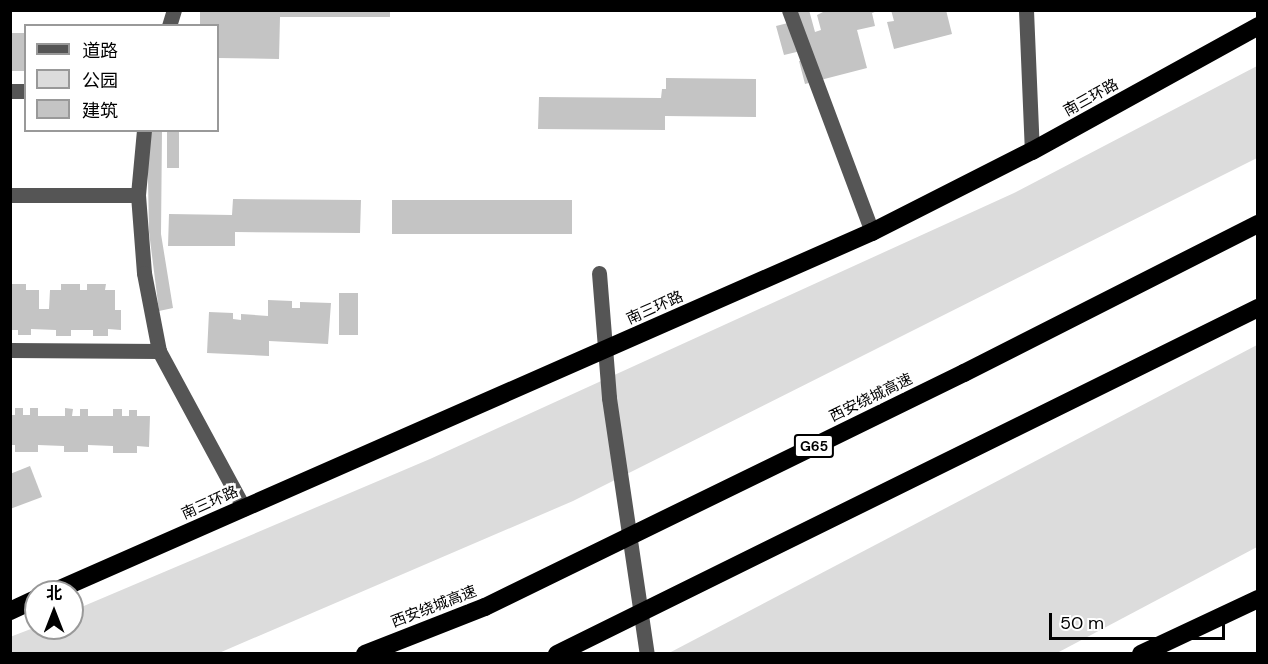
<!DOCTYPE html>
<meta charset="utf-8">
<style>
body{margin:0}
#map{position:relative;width:1268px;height:664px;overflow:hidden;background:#fff;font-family:"DM Sans","Noto Sans SC",sans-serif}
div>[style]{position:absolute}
.green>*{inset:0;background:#dcdcdc}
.building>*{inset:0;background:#c4c4c4;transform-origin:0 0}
.minor>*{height:15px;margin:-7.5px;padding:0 7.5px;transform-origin:7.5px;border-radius:7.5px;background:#555}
.highway>*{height:18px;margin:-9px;padding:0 9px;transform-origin:9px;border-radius:9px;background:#000}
span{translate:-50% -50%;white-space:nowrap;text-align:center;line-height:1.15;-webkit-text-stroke:5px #fff;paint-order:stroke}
.shield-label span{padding:2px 4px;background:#fff;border:2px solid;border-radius:4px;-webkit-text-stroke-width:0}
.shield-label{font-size:14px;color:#000;font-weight:700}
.street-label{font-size:15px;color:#000}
.frame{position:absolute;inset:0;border:12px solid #000;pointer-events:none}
.legend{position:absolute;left:24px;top:24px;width:195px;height:108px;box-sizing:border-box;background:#fff;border:2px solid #999;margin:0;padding:8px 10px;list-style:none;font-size:18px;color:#000}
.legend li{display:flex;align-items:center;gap:12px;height:30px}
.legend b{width:30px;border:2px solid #999}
.north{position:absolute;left:24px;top:580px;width:60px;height:60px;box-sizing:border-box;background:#fff;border:2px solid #999;border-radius:50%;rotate:0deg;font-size:16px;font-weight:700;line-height:24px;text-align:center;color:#000}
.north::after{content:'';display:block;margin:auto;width:21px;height:27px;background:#000;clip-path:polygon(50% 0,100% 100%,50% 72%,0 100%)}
.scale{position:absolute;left:1049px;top:613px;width:176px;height:27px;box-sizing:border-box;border:3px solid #000;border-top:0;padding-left:8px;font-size:18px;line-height:21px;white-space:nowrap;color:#000;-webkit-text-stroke:4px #fff;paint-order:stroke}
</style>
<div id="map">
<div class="green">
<div style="clip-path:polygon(1257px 66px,1257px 158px,573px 501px,219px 653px,11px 653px,10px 637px,36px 627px,72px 628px,72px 611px,430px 459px,1014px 193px)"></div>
<div style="clip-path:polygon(1257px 345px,1257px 547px,1057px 653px,669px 653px)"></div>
</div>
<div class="building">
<div style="clip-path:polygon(200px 10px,390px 10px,390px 17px,280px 17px,279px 59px,218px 58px,218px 26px,200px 26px)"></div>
<div style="clip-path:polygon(795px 10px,809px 10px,815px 32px,821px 30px,817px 15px,827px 10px,880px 10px,872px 13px,875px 26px,857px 30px,867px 68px,805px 84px,799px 61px,807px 58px,805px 50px,784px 55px,776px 26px,792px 22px)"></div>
<div style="clip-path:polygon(891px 10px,946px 10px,952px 34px,894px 49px,887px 22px,894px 21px)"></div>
<div style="left:10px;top:33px;width:16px;height:38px"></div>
<div style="clip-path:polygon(666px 78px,756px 79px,756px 117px,665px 116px,665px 130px,538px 129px,539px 97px,661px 98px,662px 89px,666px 89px)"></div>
<div style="clip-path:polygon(147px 130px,162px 130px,161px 234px,173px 308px,159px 311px,149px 232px)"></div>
<div style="left:167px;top:130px;width:12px;height:38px"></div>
<div style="clip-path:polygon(233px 199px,361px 200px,360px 233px,235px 232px,235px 246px,168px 246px,169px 214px,232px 215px)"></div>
<div style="left:572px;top:200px;width:34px;height:180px;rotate:90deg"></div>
<div style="clip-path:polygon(10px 284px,26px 284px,26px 290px,39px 290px,39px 309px,49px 309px,50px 290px,61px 290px,61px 284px,80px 284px,80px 290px,87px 290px,87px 284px,106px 284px,105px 290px,115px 290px,115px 310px,121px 310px,121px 330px,108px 329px,108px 336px,93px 336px,93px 330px,71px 330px,71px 336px,56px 336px,56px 330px,31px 329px,31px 335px,18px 335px,18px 330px,10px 330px)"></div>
<div style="left:339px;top:293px;width:19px;height:42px"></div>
<div style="clip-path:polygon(268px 300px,292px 301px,292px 308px,300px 308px,300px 302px,331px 303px,328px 344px,269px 341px,269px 356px,207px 353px,209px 312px,233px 313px,233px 319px,241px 320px,241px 314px,268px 316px)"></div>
<div style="clip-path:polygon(15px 408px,23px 408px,23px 415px,30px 415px,30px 408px,38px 408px,38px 416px,65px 416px,65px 408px,73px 409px,72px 416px,80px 416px,80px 409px,88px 409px,88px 416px,113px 416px,113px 409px,122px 409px,122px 416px,129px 416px,129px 410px,137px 410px,137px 416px,150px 416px,149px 447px,137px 446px,137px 453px,113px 453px,113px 446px,88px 445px,88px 452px,64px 452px,64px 446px,38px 445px,38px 452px,15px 452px,15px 445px,10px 445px,10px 415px,15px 415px)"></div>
<div style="clip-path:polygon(30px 466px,42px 497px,10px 509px,10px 474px)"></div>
</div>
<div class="minor">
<div style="left:789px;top:10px;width:237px;rotate:69.5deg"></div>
<div style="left:1026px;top:10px;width:141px;rotate:87.6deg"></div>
<div style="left:169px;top:26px;width:17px;rotate:-73deg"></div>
<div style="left:10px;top:91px;width:16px"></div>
<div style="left:144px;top:130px;width:65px;rotate:95.3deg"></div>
<div style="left:138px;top:195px;width:78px;rotate:85.6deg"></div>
<div style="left:144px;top:273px;width:79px;rotate:79.1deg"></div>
<div style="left:159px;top:351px;width:179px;rotate:61.6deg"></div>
<div style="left:10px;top:195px;width:128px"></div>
<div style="left:599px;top:273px;width:125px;rotate:85.4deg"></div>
<div style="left:609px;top:398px;width:259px;rotate:81.6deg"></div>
<div style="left:10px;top:350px;width:149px;rotate:0.4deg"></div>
</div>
<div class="highway">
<div style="left:53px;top:592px;width:895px;rotate:-23.73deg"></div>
<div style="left:872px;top:232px;width:179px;rotate:-26.9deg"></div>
<div style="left:1032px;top:151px;width:258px;rotate:-28.9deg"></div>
<div style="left:10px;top:611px;width:29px;rotate:-25deg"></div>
<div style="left:365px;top:654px;width:129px;rotate:-21.4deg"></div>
<div style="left:485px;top:607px;width:533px;rotate:-26.04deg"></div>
<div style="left:964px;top:373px;width:330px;rotate:-26.9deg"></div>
<div style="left:557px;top:654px;width:782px;rotate:-26.27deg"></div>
<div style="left:1141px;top:654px;width:129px;rotate:-25.2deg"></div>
</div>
<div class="shield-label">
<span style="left:814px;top:446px">G65</span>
</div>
<div class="street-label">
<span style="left:1091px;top:98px;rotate:-29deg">南三环路</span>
<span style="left:655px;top:308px;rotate:-24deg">南三环路</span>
<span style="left:871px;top:398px;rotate:-26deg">西安绕城高速</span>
<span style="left:210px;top:503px;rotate:-24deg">南三环路</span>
<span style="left:434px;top:607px;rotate:-21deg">西安绕城高速</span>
</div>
<div class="frame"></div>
<ul class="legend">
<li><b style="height:8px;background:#555"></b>道路</li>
<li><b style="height:16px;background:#dcdcdc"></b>公园</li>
<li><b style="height:16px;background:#c4c4c4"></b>建筑</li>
</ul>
<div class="north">北</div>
<div class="scale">50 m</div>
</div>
